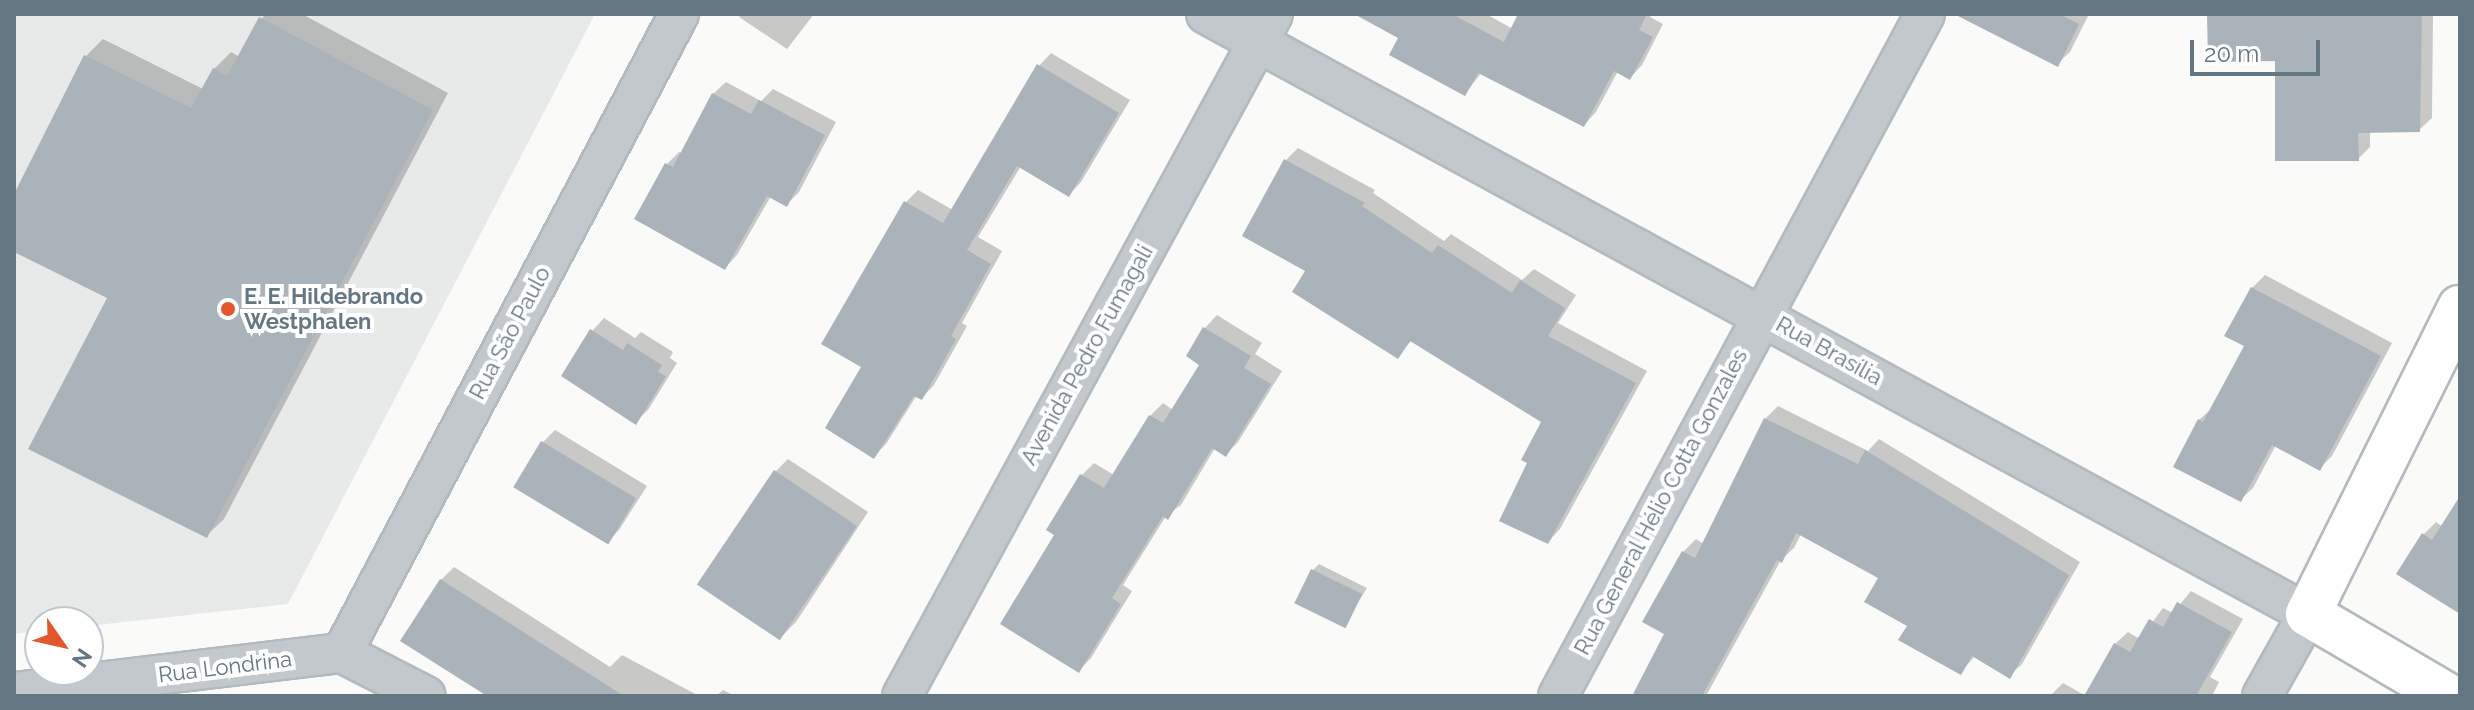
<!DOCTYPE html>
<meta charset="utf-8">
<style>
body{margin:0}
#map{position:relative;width:2474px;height:710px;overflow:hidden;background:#fafaf8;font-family:Raleway,sans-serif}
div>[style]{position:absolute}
.built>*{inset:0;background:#e8e9e9}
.shadow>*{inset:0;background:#0003}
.building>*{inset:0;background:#aab3b9;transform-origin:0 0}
.roads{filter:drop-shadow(2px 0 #b3babf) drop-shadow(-2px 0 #b3babf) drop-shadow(0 2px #b3babf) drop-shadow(0 -2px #b3babf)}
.street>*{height:38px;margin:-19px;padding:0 19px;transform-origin:19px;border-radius:19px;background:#c3c8cc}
.secondary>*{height:44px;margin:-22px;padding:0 22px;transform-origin:22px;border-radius:22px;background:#fff}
.dots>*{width:22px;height:22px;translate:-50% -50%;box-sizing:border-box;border:4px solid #fff;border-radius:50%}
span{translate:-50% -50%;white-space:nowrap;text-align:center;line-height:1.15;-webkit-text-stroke:8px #fff;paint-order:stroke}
.poi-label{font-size:22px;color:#657683;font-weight:700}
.left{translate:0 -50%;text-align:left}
.street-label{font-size:22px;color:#657683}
.frame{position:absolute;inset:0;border:16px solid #657683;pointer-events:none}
.north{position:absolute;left:24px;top:606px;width:80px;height:80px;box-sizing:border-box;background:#fff;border:2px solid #c1c8cd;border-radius:50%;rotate:124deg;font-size:22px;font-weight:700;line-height:32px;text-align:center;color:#657683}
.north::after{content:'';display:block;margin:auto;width:28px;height:36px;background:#e4572e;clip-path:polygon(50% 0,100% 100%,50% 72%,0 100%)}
.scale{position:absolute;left:2190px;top:40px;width:130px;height:36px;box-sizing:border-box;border:4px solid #657683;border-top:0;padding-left:10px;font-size:24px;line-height:28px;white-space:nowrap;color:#657683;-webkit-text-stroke:6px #fff;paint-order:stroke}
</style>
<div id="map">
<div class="built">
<div style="clip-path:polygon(14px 14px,595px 14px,288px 604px,88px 626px,88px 622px,40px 622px,40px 631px,14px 634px)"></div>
</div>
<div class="shadow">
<div style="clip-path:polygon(265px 14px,302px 14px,448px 93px,224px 519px,206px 536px,110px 297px,14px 250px,14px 199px,86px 56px,103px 39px,203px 89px,214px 69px,231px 52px,240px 57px)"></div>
<div style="clip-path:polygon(741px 14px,814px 14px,787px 49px,739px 17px)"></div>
<div style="clip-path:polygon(1358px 14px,1486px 14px,1513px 29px,1520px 14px,1651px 14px,1650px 17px,1663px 24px,1642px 65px,1630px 78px,1618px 71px,1596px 112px,1584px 125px,1482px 72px,1465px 94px,1401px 37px)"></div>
<div style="clip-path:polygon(2006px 14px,2089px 14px,2070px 52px,2057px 64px)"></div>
<div style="clip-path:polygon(2209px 14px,2433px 14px,2432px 118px,2419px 130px,2370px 131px,2370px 147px,2358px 159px,2277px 59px)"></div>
<div style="clip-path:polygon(1051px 53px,1130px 100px,1081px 182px,1069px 195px,1021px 166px,978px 237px,1002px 251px,962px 323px,967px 326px,934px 385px,922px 398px,917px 395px,886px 444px,873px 457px,864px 366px,905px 203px,918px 190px,953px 210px,1039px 66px)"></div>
<div style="clip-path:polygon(726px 82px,761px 101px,773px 89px,836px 122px,799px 192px,787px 204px,771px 196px,737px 255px,725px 268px,667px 164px,679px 152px,682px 153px,713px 94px)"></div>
<div style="clip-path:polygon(1298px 148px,1375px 190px,1373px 193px,1444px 241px,1451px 234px,1522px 280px,1534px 269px,1576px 295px,1558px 323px,1647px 371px,1560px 529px,1548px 542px,1544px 421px,1412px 340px,1397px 356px,1308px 270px,1286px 160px)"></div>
<div style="clip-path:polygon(2265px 275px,2392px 343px,2332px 456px,2320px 468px,2276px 445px,2253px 488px,2240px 500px,2199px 420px,2212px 408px,2246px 345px,2252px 288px)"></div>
<div style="clip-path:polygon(1217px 315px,1262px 343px,1255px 354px,1282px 371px,1238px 442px,1226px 454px,1215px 448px,1181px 505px,1166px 516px,1123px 585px,1132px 591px,1091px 658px,1079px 670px,1057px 534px,1082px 475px,1094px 463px,1114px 475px,1150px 416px,1163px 403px,1173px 410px,1202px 364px,1205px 328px)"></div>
<div style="clip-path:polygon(604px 318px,635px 338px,641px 332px,673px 352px,670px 358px,677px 363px,648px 410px,635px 422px,592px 331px)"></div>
<div style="clip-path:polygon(1778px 406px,1868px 451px,1879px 439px,2080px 562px,2022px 664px,2009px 676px,1975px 656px,1960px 673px,1910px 625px,1881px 577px,1801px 534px,1794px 548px,1781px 560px,1706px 696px,1634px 696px,1667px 634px,1683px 552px,1696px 539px,1704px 544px,1765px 419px)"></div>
<div style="clip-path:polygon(555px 430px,647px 486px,619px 530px,606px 543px,515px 486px,543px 442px)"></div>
<div style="clip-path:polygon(788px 459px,868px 512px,796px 622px,783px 635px,704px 587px,776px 471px)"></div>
<div style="clip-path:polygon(2460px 500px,2460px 614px,2423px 535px,2436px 522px,2443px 527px)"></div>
<div style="clip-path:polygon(1319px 564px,1367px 588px,1344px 625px,1313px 570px)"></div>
<div style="clip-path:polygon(454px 567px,610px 667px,622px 655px,699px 696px,490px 696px,441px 580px)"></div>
<div style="clip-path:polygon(2191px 591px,2243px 619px,2210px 677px,2219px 682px,2212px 696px,2086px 696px,2115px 644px,2128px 632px,2140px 639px,2163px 608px,2173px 613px)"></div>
<div style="clip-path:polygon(2063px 683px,2086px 696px,2050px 696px)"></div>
<div style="clip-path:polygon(723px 690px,735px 696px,716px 696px)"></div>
</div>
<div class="building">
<div style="clip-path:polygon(1354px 14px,1452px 14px,1504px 42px,1518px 14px,1647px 14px,1639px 30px,1653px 37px,1630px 80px,1614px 71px,1584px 127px,1478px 73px,1465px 96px,1389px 55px,1398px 38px)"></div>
<div style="clip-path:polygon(1954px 14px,2059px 14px,2079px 24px,2058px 67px)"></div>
<div style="clip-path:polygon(2207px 14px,2422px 14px,2420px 132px,2358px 133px,2359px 161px,2275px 161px,2275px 61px,2208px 62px)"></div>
<div style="clip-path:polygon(259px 17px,433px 110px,207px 538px,28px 449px,107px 298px,14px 252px,14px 194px,84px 55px,191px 108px,213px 68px,227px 76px)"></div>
<div style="clip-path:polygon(1037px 64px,1119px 113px,1069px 197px,1017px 166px,967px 250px,991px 264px,951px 336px,956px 339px,922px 400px,914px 396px,874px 459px,825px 428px,861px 367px,821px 344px,904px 201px,943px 223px)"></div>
<div style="clip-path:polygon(712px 93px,751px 114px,759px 100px,825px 135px,787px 207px,767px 196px,725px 270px,634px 219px,665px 163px,673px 167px)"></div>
<div style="clip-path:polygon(1284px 159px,1365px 203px,1362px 206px,1432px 253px,1438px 245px,1512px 293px,1520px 280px,1565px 308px,1548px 336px,1636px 383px,1548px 544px,1499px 521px,1527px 463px,1521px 460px,1541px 422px,1410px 341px,1398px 359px,1292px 292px,1305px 271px,1242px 236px)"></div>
<div style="clip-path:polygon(2251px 287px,2381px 356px,2320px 471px,2272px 445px,2241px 502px,2173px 467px,2198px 419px,2203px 422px,2244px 346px,2224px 336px)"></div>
<div style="clip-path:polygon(1203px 327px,1251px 356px,1244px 368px,1271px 384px,1226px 457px,1212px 448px,1168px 520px,1163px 516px,1112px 598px,1121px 604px,1079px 673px,1000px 624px,1054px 535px,1046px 530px,1080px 474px,1104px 488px,1149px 415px,1163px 423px,1199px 365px,1186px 356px)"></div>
<div style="clip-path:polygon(590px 329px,623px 350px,627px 343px,662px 365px,658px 372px,666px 376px,636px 425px,561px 376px)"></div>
<div style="clip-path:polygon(1764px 418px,1858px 464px,1865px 450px,2069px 575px,2010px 679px,1972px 656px,1961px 675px,1898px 640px,1907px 626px,1864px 602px,1878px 578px,1796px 533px,1782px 563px,1777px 560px,1702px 696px,1632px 696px,1664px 634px,1642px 622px,1682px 551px,1695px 558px)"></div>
<div style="left:541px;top:441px;width:111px;height:54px;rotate:31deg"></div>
<div style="left:774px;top:470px;width:100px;height:138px;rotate:34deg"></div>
<div style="clip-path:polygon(2460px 496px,2460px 614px,2396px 574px,2422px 533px,2432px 540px)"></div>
<div style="left:1311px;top:569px;width:57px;height:38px;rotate:26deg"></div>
<div style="clip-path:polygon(440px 579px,624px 696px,487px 696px,400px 641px)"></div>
<div style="clip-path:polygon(2177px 602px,2232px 632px,2196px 696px,2084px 696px,2114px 643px,2130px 652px,2149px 619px,2163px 627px)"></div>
</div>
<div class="roads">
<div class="street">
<div style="left:1206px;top:14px;width:1255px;rotate:28.57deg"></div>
<div style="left:2308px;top:614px;width:94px;rotate:119.3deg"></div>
<div style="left:342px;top:653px;width:722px;rotate:-62.19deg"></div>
<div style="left:14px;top:692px;width:330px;rotate:-6.8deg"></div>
<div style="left:342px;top:653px;width:94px;rotate:27.1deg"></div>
<div style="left:902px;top:696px;width:776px;rotate:-61.45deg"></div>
<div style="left:1558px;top:696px;width:774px;rotate:-61.71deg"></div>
</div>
<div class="secondary">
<div style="left:2448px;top:696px;width:162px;rotate:-149.6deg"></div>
<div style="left:2308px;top:614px;width:342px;rotate:-63.6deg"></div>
</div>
</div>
<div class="dots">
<div style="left:228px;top:309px;background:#e4572e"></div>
</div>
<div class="poi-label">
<span class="left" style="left:244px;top:309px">E. E. Hildebrando<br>Westphalen</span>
</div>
<div class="street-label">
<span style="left:510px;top:333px;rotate:-62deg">Rua São Paulo</span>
<span style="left:1829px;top:351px;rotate:29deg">Rua Brasília</span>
<span style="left:1087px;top:355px;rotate:-61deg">Avenida Pedro Fumagali</span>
<span style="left:1661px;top:502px;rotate:-62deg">Rua General Hélio Cotta Gonzales</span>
<span style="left:225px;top:667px;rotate:-7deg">Rua Londrina</span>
</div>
<div class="frame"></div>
<div class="north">N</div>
<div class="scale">20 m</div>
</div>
